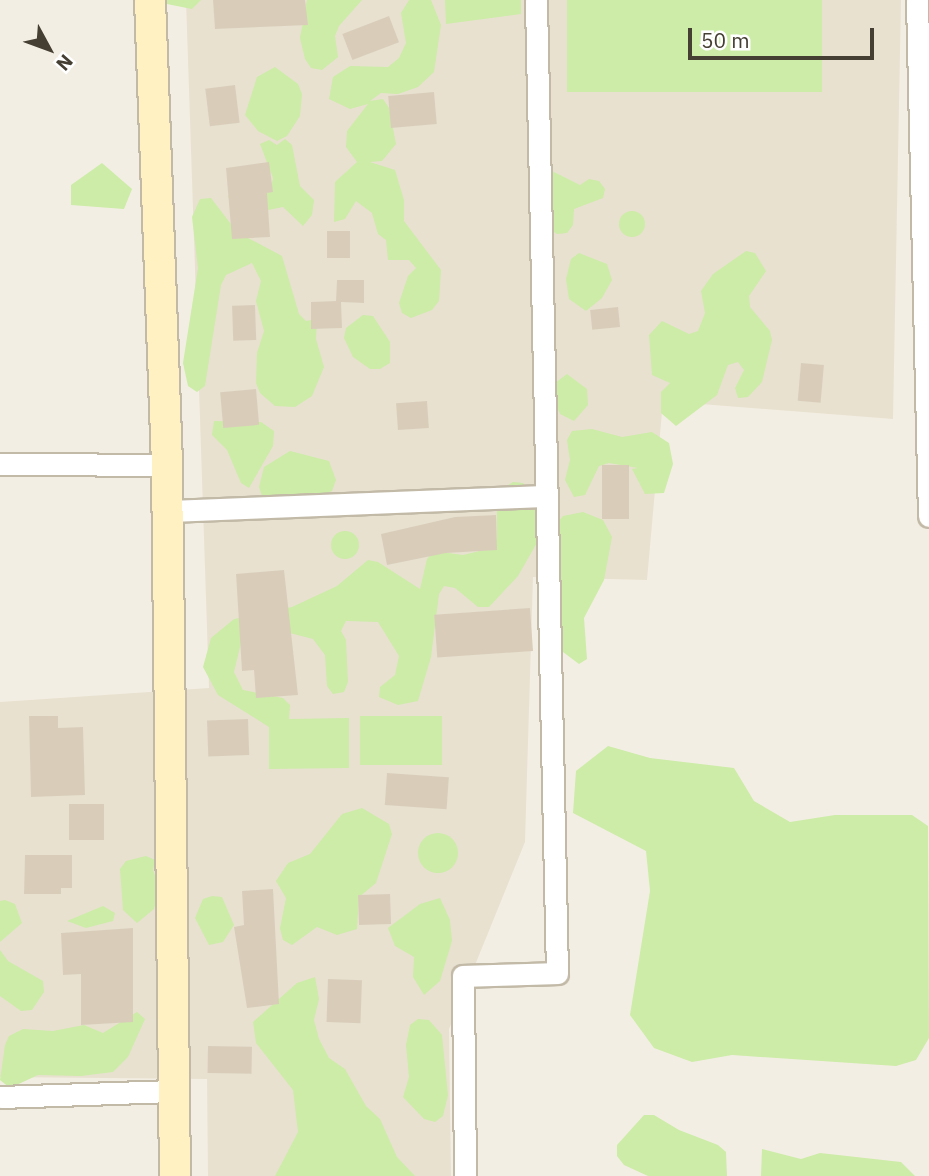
<!DOCTYPE html>
<style>
body{margin:0}
#map{position:relative;width:929px;height:1176px;overflow:hidden;background:#f3eee3;font-family:"IBM Plex Sans",sans-serif}
div>[style]{position:absolute}
.residential>*{inset:0;background:#e8e1d0}
.green>*{inset:0;background:#cceca7;transform-origin:0 0}
.round{border-radius:50%}
.building>*{inset:0;background:#d9cdba;transform-origin:0 0}
.roads{filter:drop-shadow(2px 0 #c2b9a7) drop-shadow(-2px 0 #c2b9a7) drop-shadow(0 2px #c2b9a7) drop-shadow(0 -2px #c2b9a7)}
.street>*{height:21px;margin:-10.5px;padding:0 10.5px;transform-origin:10.5px;border-radius:10.5px;background:#fff}
.secondary>*{height:30px;margin:-15px;padding:0 15px;transform-origin:15px;border-radius:15px;background:#fff1c1}
span{translate:-50% -50%;white-space:nowrap;text-align:center;line-height:1.15;-webkit-text-stroke:5px #fff;paint-order:stroke}
.north{position:absolute;left:14px;top:14px;width:70px;height:70px;-webkit-text-stroke:5px #fff;paint-order:stroke;rotate:131deg;font-size:19px;font-weight:700;line-height:28px;text-align:center;color:#453e32}
.north::after{content:'';display:block;margin:auto;width:24px;height:32px;background:#453e32;clip-path:polygon(50% 0,100% 100%,50% 72%,0 100%)}
.scale{position:absolute;left:688px;top:28px;width:186px;height:32px;box-sizing:border-box;border:4px solid #453e32;border-top:0;padding-left:9px;font-size:21px;line-height:24px;white-space:nowrap;color:#453e32;-webkit-text-stroke:5px #fff;paint-order:stroke}
</style>
<div id="map">
<div class="residential">
<div style="clip-path:polygon(186px 0,901px 0,893px 419px,663px 401px,647px 580px,533px 577px,525px 842px,449px 1029px,451px 1176px,208px 1176px,207px 1079px,0 1077px,0 702px,209px 688px)"></div>
</div>
<div class="green">
<div style="clip-path:polygon(167px 0,201px 0,192px 9px,167px 4px)"></div>
<div style="clip-path:polygon(307px 0,362px 0,339px 26px,335px 36px,338px 57px,322px 70px,311px 68px,305px 59px,300px 38px)"></div>
<div style="clip-path:polygon(409px 0,431px 0,441px 25px,434px 72px,418px 87px,398px 94px,381px 93px,370px 101px,383px 99px,389px 108px,396px 144px,382px 161px,370px 162px,395px 170px,404px 200px,404px 221px,441px 270px,439px 301px,432px 310px,411px 318px,402px 313px,399px 303px,408px 276px,416px 268px,409px 260px,388px 260px,386px 240px,378px 234px,372px 213px,356px 201px,345px 219px,334px 222px,335px 182px,357px 162px,346px 147px,347px 131px,368px 104px,350px 109px,329px 99px,333px 77px,350px 66px,388px 67px,399px 58px,406px 43px,401px 13px)"></div>
<div style="clip-path:polygon(445px 0,521px 0,521px 14px,446px 24px)"></div>
<div style="left:567px;top:0;width:255px;height:92px"></div>
<div style="clip-path:polygon(275px 67px,298px 84px,302px 94px,300px 116px,287px 136px,277px 141px,258px 131px,245px 115px,257px 77px)"></div>
<div style="clip-path:polygon(285px 139px,292px 145px,300px 186px,314px 200px,312px 215px,303px 226px,283px 207px,268px 210px,230px 201px,228px 196px,271px 188px,273px 178px,260px 144px,269px 140px,277px 145px)"></div>
<div style="clip-path:polygon(102px 163px,132px 189px,124px 209px,71px 205px,71px 185px)"></div>
<div style="clip-path:polygon(552px 171px,580px 185px,589px 179px,599px 181px,605px 189px,603px 198px,574px 209px,573px 225px,567px 233px,557px 234px,548px 228px,542px 173px)"></div>
<div style="clip-path:polygon(211px 198px,237px 232px,282px 256px,299px 314px,306px 321px,317px 319px,316px 339px,324px 367px,312px 396px,295px 407px,275px 406px,260px 393px,256px 383px,257px 353px,264px 331px,256px 301px,261px 281px,252px 263px,226px 275px,221px 285px,205px 386px,197px 392px,188px 386px,183px 363px,198px 268px,192px 217px,200px 199px)"></div>
<div class="round" style="left:619px;top:211px;width:26px;height:26px"></div>
<div style="clip-path:polygon(746px 251px,755px 253px,766px 271px,749px 296px,750px 307px,770px 331px,772px 340px,762px 382px,748px 397px,738px 398px,735px 388px,744px 370px,738px 362px,728px 365px,717px 395px,676px 426px,661px 413px,661px 392px,670px 383px,652px 375px,649px 335px,662px 321px,689px 334px,698px 331px,705px 313px,701px 291px,713px 274px)"></div>
<div style="clip-path:polygon(579px 253px,607px 264px,612px 280px,602px 298px,586px 311px,569px 299px,566px 279px,571px 259px)"></div>
<div style="clip-path:polygon(363px 315px,373px 316px,390px 342px,390px 363px,380px 369px,370px 369px,353px 357px,344px 338px,346px 328px)"></div>
<div style="clip-path:polygon(567px 374px,587px 389px,588px 405px,574px 421px,560px 414px,554px 399px,555px 383px)"></div>
<div style="clip-path:polygon(214px 421px,261px 422px,274px 431px,273px 446px,249px 488px,241px 483px,227px 450px,212px 435px)"></div>
<div style="clip-path:polygon(592px 429px,622px 437px,652px 432px,669px 443px,673px 464px,664px 493px,645px 494px,632px 469px,638px 468px,609px 463px,599px 466px,585px 495px,574px 497px,565px 480px,570px 460px,567px 440px,572px 431px)"></div>
<div style="clip-path:polygon(290px 451px,329px 461px,336px 480px,332px 491px,303px 504px,271px 504px,262px 496px,259px 487px,264px 467px)"></div>
<div style="clip-path:polygon(513px 482px,523px 483px,535px 498px,538px 541px,518px 576px,489px 607px,478px 607px,455px 588px,444px 586px,439px 594px,431px 657px,418px 701px,398px 705px,379px 697px,380px 687px,395px 675px,399px 656px,378px 622px,346px 621px,341px 631px,346px 640px,348px 682px,344px 692px,333px 694px,327px 686px,325px 655px,313px 639px,282px 631px,241px 643px,234px 672px,243px 690px,283px 698px,290px 705px,289px 719px,349px 718px,349px 768px,269px 769px,269px 727px,218px 695px,203px 667px,211px 638px,234px 619px,292px 607px,337px 586px,368px 560px,378px 562px,420px 589px,427px 559px,434px 551px,463px 555px,492px 548px,497px 538px,497px 507px,504px 488px)"></div>
<div style="clip-path:polygon(583px 512px,603px 520px,612px 537px,604px 580px,584px 618px,587px 659px,579px 664px,563px 652px,555px 633px,550px 531px,563px 516px)"></div>
<div class="round" style="left:331px;top:531px;width:28px;height:28px"></div>
<div style="left:442px;top:716px;width:49px;height:82px;rotate:90deg"></div>
<div style="clip-path:polygon(608px 746px,650px 758px,734px 768px,754px 801px,790px 822px,835px 815px,912px 815px,928px 826px,929px 1038px,916px 1060px,896px 1066px,732px 1055px,692px 1062px,654px 1048px,630px 1015px,650px 891px,646px 851px,573px 813px,576px 771px)"></div>
<div style="clip-path:polygon(362px 808px,389px 824px,392px 834px,376px 883px,359px 897px,357px 929px,337px 935px,317px 927px,292px 945px,283px 940px,280px 928px,286px 898px,276px 881px,288px 863px,310px 854px,342px 814px)"></div>
<div class="round" style="left:418px;top:833px;width:40px;height:40px"></div>
<div style="clip-path:polygon(146px 856px,155px 860px,153px 870px,160px 889px,154px 909px,137px 923px,123px 910px,120px 869px,126px 861px)"></div>
<div style="clip-path:polygon(212px 896px,222px 897px,234px 925px,223px 942px,209px 945px,195px 918px,203px 899px)"></div>
<div style="clip-path:polygon(440px 898px,450px 920px,452px 941px,440px 981px,424px 995px,413px 977px,414px 957px,395px 946px,388px 928px,420px 904px)"></div>
<div style="clip-path:polygon(5px 900px,15px 904px,22px 923px,0 942px,0 901px)"></div>
<div style="clip-path:polygon(103px 906px,115px 913px,113px 921px,86px 928px,67px 921px)"></div>
<div style="clip-path:polygon(0 950px,8px 961px,43px 981px,44px 992px,32px 1010px,21px 1011px,0 996px)"></div>
<div style="clip-path:polygon(315px 977px,319px 999px,314px 1020px,319px 1039px,329px 1058px,345px 1069px,366px 1106px,380px 1119px,397px 1157px,415px 1176px,275px 1176px,298px 1132px,293px 1090px,256px 1043px,253px 1022px,297px 983px)"></div>
<div style="clip-path:polygon(137px 1012px,145px 1019px,128px 1057px,113px 1072px,81px 1076px,38px 1075px,10px 1088px,0 1080px,5px 1045px,9px 1036px,23px 1029px,53px 1031px,84px 1025px,103px 1033px)"></div>
<div style="clip-path:polygon(418px 1019px,429px 1020px,442px 1035px,448px 1095px,443px 1116px,435px 1122px,424px 1119px,403px 1097px,409px 1077px,406px 1045px,410px 1025px)"></div>
<div style="clip-path:polygon(644px 1115px,654px 1115px,679px 1130px,718px 1145px,726px 1152px,727px 1176px,648px 1176px,624px 1165px,617px 1156px,617px 1145px)"></div>
<div style="clip-path:polygon(762px 1149px,801px 1159px,820px 1153px,901px 1162px,915px 1176px,761px 1176px)"></div>
</div>
<div class="building">
<div style="clip-path:polygon(213px 0,305px 0,308px 25px,215px 29px)"></div>
<div style="left:389px;top:16px;width:28px;height:50px;rotate:69deg"></div>
<div style="left:235px;top:85px;width:38px;height:30px;rotate:83deg"></div>
<div style="left:434px;top:92px;width:32px;height:46px;rotate:85deg"></div>
<div style="clip-path:polygon(269px 162px,273px 192px,267px 193px,270px 237px,232px 239px,226px 168px)"></div>
<div style="left:327px;top:231px;width:23px;height:27px"></div>
<div style="clip-path:polygon(337px 280px,364px 280px,364px 303px,341px 302px,342px 328px,311px 329px,311px 302px,336px 301px)"></div>
<div style="left:255px;top:305px;width:35px;height:23px;rotate:88deg"></div>
<div style="left:618px;top:307px;width:20px;height:28px;rotate:84deg"></div>
<div style="left:801px;top:363px;width:23px;height:38px;rotate:5deg"></div>
<div style="left:256px;top:389px;width:36px;height:36px;rotate:85deg"></div>
<div style="left:427px;top:401px;width:27px;height:31px;rotate:86deg"></div>
<div style="left:602px;top:465px;width:27px;height:54px"></div>
<div style="clip-path:polygon(496px 515px,497px 550px,446px 553px,387px 565px,381px 534px,455px 517px)"></div>
<div style="clip-path:polygon(284px 570px,298px 695px,256px 698px,254px 670px,242px 671px,236px 574px)"></div>
<div style="left:530px;top:608px;width:43px;height:96px;rotate:86deg"></div>
<div style="clip-path:polygon(29px 716px,58px 716px,58px 728px,83px 727px,85px 795px,31px 797px)"></div>
<div style="left:248px;top:719px;width:36px;height:41px;rotate:88deg"></div>
<div style="left:387px;top:773px;width:62px;height:32px;rotate:4deg"></div>
<div style="left:104px;top:804px;width:36px;height:35px;rotate:90deg"></div>
<div style="clip-path:polygon(25px 855px,72px 855px,72px 888px,61px 888px,61px 894px,24px 894px)"></div>
<div style="clip-path:polygon(273px 889px,279px 1004px,247px 1008px,234px 927px,244px 925px,242px 891px)"></div>
<div style="left:390px;top:894px;width:30px;height:32px;rotate:88deg"></div>
<div style="clip-path:polygon(133px 928px,133px 1022px,81px 1025px,81px 974px,63px 975px,61px 933px)"></div>
<div style="left:328px;top:979px;width:34px;height:43px;rotate:2deg"></div>
<div style="left:208px;top:1046px;width:44px;height:27px;rotate:1deg"></div>
</div>
<div class="roads">
<div class="street">
<div style="left:917px;top:0;width:516px;rotate:88.67deg"></div>
<div style="left:0;top:464px;width:167px;rotate:0.3deg"></div>
<div style="left:168px;top:511px;width:378px;rotate:-2.3deg"></div>
<div style="left:0;top:1097px;width:174px;rotate:-2deg"></div>
<div style="left:465px;top:1176px;width:200px;rotate:-90.6deg"></div>
<div style="left:463px;top:976px;width:94px;rotate:-1.8deg"></div>
<div style="left:557px;top:973px;width:973px;rotate:-91.24deg"></div>
</div>
<div class="secondary">
<div style="left:150px;top:0;width:465px;rotate:87.9deg"></div>
<div style="left:167px;top:465px;width:711px;rotate:89.36deg"></div>
</div>
</div>
<div class="north">N</div>
<div class="scale">50 m</div>
</div>
